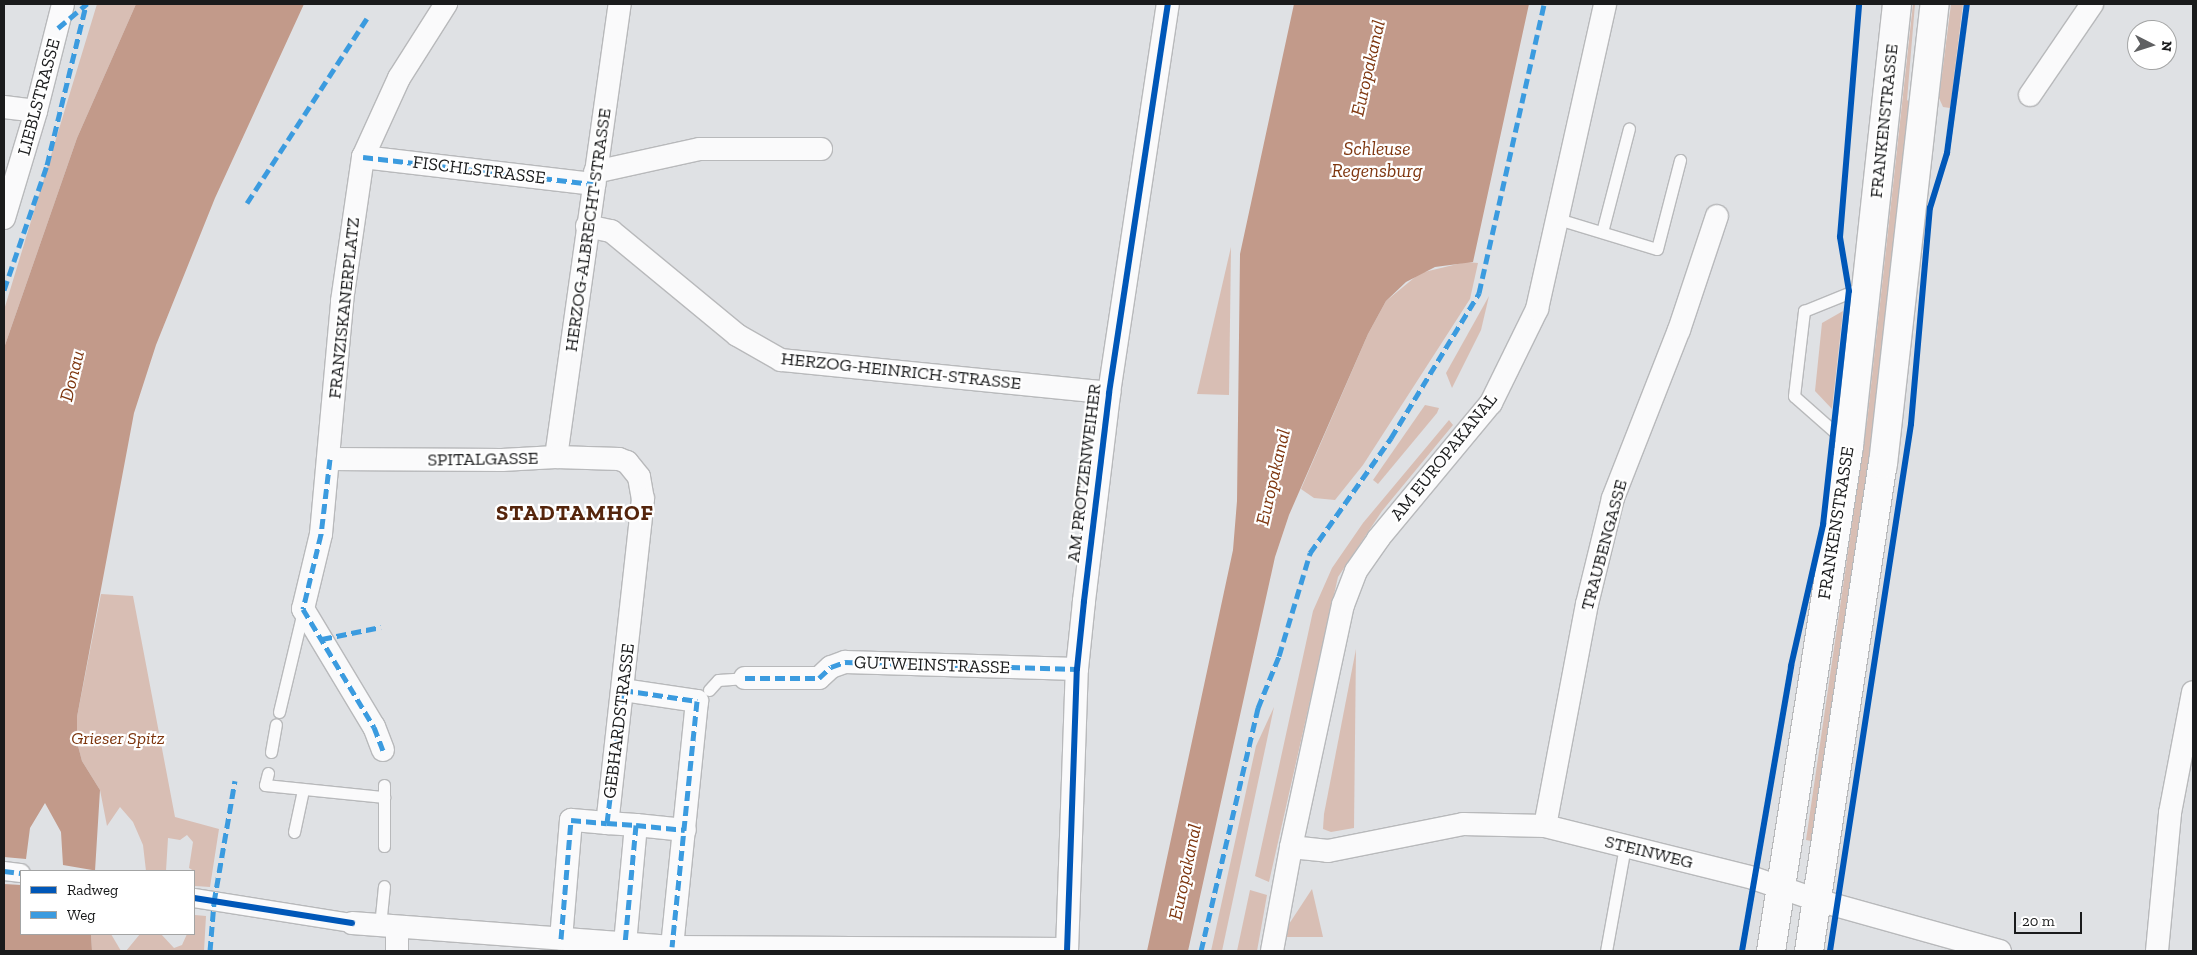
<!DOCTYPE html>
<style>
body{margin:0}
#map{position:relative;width:2197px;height:955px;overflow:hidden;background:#dfe1e4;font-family:"Zilla Slab",serif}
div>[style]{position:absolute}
.green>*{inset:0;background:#d8beb4}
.water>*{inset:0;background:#c29a8a}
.pier>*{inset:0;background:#dfe1e4}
.roads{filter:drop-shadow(1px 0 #b8b9bb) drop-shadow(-1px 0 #b8b9bb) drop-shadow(0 1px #b8b9bb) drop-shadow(0 -1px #b8b9bb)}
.service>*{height:11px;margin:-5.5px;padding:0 5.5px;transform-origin:5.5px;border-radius:5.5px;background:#fafafb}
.pedestrian>*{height:18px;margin:-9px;padding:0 9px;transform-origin:9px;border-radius:9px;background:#fafafb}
.minor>*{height:22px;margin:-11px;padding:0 11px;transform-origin:11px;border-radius:11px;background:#fafafb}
.secondary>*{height:28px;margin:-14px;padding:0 14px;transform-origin:14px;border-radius:14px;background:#fafafb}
.quiet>*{height:5px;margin-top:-2.5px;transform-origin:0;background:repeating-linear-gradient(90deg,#3b9bdf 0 10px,transparent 0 15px)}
.cycleway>*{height:6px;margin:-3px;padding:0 3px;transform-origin:3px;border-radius:3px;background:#0057b8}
span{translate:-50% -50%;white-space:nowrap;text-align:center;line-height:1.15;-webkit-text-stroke:4.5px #fff;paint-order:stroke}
.street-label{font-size:18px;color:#1a1b1c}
.park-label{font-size:18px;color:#7c340c;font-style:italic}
.water-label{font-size:19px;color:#7e360f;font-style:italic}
.district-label{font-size:22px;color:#55250c;font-weight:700;letter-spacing:1px}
.frame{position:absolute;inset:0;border:5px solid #1a1b1c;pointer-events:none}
.legend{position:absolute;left:20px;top:870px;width:175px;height:65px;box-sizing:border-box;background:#fff;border:1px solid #a3a4a4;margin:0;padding:6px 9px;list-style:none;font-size:15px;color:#1a1b1c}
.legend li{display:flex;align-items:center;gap:10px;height:25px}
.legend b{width:25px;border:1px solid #a3a4a4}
.north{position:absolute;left:2127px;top:20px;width:50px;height:50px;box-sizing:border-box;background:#fff;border:1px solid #a3a4a4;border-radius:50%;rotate:95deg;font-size:14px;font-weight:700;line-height:20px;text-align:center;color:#1a1b1c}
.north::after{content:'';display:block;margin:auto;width:18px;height:22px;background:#5f6062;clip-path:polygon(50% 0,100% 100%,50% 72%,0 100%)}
.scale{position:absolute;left:2014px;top:912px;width:68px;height:22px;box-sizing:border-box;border:2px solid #1a1b1c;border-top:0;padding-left:6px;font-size:15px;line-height:18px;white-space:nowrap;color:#1a1b1c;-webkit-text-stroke:4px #fff;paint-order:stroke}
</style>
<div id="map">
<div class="green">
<div style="clip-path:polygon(97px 4px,136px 4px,77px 138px,4px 348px,4px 310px)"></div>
<div style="clip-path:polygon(1913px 4px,1915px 4px,1907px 100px,1912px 104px,1894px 296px,1816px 842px,1806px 840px,1867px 422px)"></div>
<div style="clip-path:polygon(1951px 4px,1963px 4px,1950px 108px,1943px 107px,1939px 98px)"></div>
<div style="clip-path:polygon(1231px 247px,1229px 395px,1197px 394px)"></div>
<div style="clip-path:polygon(1466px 262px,1478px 263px,1470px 299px,1363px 465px,1335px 500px,1314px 498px,1301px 489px,1368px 334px,1386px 301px,1420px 273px)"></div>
<div style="clip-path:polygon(1489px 296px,1481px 330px,1452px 388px,1446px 373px)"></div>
<div style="clip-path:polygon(1843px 311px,1832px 409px,1815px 391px,1822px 323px)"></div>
<div style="clip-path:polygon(1425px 405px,1439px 408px,1437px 413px,1378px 484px,1373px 480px)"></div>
<div style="clip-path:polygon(1449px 420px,1453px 425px,1382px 511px,1338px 577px,1269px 882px,1255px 876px,1313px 611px,1332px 568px,1363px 523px)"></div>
<div style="clip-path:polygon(101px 594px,133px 596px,175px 817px,219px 829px,210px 887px,195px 886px,194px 871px,189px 868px,193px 842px,187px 835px,180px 840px,168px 838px,166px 871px,146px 871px,143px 845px,133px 822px,120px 807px,107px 826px,100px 790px,82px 761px,77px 742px,77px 717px)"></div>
<div style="clip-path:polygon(1356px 649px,1354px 828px,1331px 832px,1323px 829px,1324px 814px)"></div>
<div style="clip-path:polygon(1274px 707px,1222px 951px,1211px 951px,1256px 746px)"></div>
<div style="clip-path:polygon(1312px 889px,1323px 937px,1285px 937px,1289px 924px)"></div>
<div style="clip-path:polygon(1250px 890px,1267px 895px,1257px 951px,1237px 951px)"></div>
<div style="clip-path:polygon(195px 915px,206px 916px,204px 951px,126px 951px,140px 934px,161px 934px,174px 948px,182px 945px,187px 934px,194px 934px)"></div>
<div style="clip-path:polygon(91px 934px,111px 934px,121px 951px,92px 951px)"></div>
</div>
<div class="water">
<div style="clip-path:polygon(136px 4px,304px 4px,215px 198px,156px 345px,134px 413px,77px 717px,77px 742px,82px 761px,100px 790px,95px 871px,21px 871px,21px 934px,91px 934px,92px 951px,4px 951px,4px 348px,77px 138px)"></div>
<div style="clip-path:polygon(1294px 4px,1529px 4px,1473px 262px,1435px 267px,1406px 282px,1386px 301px,1368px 334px,1289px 515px,1275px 557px,1188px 951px,1147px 951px,1233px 550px,1237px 501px,1240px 254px)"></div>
</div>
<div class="pier">
<div style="clip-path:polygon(45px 803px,61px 832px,63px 865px,98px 871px,21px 871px,21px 885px,4px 884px,4px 857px,26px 859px,30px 828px)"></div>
</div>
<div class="roads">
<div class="service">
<div style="left:1558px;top:219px;width:103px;rotate:16.9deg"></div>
<div style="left:1657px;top:249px;width:92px;rotate:-75.5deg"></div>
<div style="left:1602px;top:232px;width:107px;rotate:-75.4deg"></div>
<div style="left:1846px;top:442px;width:69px;rotate:-138.5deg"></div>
<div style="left:1794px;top:396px;width:86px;rotate:-83.3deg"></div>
<div style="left:1804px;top:311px;width:67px;rotate:-22deg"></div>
<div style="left:709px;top:690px;width:13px;rotate:-48deg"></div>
<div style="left:718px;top:680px;width:27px;rotate:-4deg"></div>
<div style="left:279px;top:712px;width:104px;rotate:-76.6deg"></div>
<div style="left:271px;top:752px;width:28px;rotate:-80deg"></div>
<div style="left:268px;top:773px;width:12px;rotate:104deg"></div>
<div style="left:265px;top:785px;width:120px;rotate:5.8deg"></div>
<div style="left:294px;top:832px;width:43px;rotate:-77.9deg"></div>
<div style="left:384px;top:846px;width:61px;rotate:-90deg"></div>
<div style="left:380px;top:926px;width:40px;rotate:-84.3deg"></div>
<div style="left:1606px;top:951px;width:107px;rotate:-79.7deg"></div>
</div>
<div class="pedestrian">
<div style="left:4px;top:871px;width:17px;rotate:7deg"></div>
<div style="left:194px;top:898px;width:160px;rotate:9deg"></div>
</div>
<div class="minor">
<div style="left:2030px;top:95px;width:110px;rotate:-55.7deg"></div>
<div style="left:4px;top:107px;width:32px;rotate:7deg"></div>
<div style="left:363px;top:157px;width:233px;rotate:6.7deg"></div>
<div style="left:595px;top:172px;width:107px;rotate:-12.4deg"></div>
<div style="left:700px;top:149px;width:121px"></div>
<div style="left:4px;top:218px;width:112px;rotate:-73.3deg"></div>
<div style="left:36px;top:111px;width:110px;rotate:-75.8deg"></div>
<div style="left:587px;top:226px;width:25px;rotate:12deg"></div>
<div style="left:611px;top:231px;width:163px;rotate:39.5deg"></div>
<div style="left:737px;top:335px;width:51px;rotate:29.6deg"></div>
<div style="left:781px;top:360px;width:330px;rotate:5.7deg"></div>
<div style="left:556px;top:457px;width:457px;rotate:-82deg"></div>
<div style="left:330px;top:459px;width:172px;rotate:0.3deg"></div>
<div style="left:502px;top:460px;width:54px;rotate:-3.2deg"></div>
<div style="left:556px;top:457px;width:63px;rotate:1.8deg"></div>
<div style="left:619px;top:459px;width:9px;rotate:21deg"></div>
<div style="left:627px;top:462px;width:19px;rotate:51deg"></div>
<div style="left:639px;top:477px;width:22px;rotate:80deg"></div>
<div style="left:643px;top:499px;width:326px;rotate:96.3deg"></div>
<div style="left:607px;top:823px;width:36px;rotate:-175deg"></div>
<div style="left:571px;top:820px;width:119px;rotate:94.8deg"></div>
<div style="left:745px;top:678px;width:74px"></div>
<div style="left:819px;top:678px;width:16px;rotate:-43deg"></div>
<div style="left:831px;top:667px;width:15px;rotate:-20deg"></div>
<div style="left:845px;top:662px;width:232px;rotate:1.7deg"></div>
<div style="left:623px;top:690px;width:75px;rotate:8.5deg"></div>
<div style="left:697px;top:701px;width:247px;rotate:95.8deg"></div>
<div style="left:383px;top:750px;width:25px;rotate:-111deg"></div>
<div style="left:374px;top:727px;width:138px;rotate:-121deg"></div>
<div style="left:303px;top:609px;width:77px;rotate:-76.5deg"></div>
<div style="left:321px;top:534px;width:234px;rotate:-84.8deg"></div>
<div style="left:342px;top:301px;width:146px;rotate:-81.7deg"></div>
<div style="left:363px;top:157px;width:87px;rotate:-65.5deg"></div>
<div style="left:399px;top:78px;width:88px;rotate:-57.6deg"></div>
<div style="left:607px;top:823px;width:29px;rotate:4deg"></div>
<div style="left:636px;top:825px;width:119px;rotate:95.3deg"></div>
<div style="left:636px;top:825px;width:49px;rotate:5.8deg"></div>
<div style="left:1545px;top:826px;width:226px;rotate:-79.3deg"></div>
<div style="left:1587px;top:604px;width:109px;rotate:-76.2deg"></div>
<div style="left:1613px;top:498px;width:180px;rotate:-68.6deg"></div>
<div style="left:1679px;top:330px;width:120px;rotate:-71.6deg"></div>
<div style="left:1291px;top:847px;width:37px;rotate:6deg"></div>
<div style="left:1328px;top:851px;width:138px;rotate:-11.3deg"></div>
<div style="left:1463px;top:824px;width:82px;rotate:1.4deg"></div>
<div style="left:1545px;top:826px;width:214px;rotate:14deg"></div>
<div style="left:1753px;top:878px;width:68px;rotate:19deg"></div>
<div style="left:1817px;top:900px;width:190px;rotate:15.6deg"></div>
<div style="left:352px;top:923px;width:321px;rotate:4.3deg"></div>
<div style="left:672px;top:947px;width:395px;rotate:0.3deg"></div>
<div style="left:397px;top:927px;width:24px;rotate:90deg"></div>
<div style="left:1067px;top:951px;width:282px;rotate:-88deg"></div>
<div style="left:1077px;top:669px;width:68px;rotate:-84.1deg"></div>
<div style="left:1084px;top:601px;width:209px;rotate:-83.1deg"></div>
<div style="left:1109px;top:393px;width:393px;rotate:-81.4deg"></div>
<div style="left:1272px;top:951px;width:106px;rotate:-79.6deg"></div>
<div style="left:1291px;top:847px;width:248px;rotate:-77.9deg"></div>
<div style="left:1343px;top:605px;width:36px;rotate:-69deg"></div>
<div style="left:1356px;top:571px;width:39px;rotate:-55deg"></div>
<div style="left:1378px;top:539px;width:177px;rotate:-50.3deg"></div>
<div style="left:1491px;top:403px;width:105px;rotate:-63.9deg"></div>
<div style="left:1537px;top:309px;width:312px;rotate:-77.4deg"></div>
<div style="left:2157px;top:951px;width:139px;rotate:-84.6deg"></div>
<div style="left:2170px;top:813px;width:123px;rotate:-79.2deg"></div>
</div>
<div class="secondary">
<div style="left:1771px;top:951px;width:511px;rotate:-81.22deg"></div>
<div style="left:1849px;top:446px;width:445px;rotate:-83.8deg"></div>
<div style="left:1809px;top:951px;width:493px;rotate:-81.4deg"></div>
<div style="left:1883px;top:464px;width:463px;rotate:-83.6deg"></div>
</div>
</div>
<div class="quiet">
<div style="left:58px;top:28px;width:38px;rotate:-40deg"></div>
<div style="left:363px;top:157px;width:233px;rotate:6.7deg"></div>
<div style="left:247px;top:203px;width:224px;rotate:-57deg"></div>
<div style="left:4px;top:290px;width:132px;rotate:-71deg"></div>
<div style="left:47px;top:165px;width:165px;rotate:-76.3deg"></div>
<div style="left:330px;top:459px;width:76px;rotate:96.8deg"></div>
<div style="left:321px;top:534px;width:77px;rotate:103.5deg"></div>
<div style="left:303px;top:609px;width:138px;rotate:59deg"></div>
<div style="left:374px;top:727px;width:25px;rotate:69deg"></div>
<div style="left:322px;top:639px;width:60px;rotate:-11.5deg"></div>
<div style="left:745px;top:678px;width:74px"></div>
<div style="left:819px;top:678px;width:16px;rotate:-43deg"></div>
<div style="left:831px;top:667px;width:15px;rotate:-20deg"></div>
<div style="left:845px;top:662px;width:232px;rotate:1.7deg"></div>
<div style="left:607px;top:823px;width:29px;rotate:4deg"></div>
<div style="left:636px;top:825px;width:119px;rotate:95.3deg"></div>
<div style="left:636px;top:825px;width:49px;rotate:5.8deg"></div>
<div style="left:4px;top:871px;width:17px;rotate:7deg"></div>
<div style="left:561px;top:939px;width:119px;rotate:-85.2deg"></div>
<div style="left:571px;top:820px;width:36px;rotate:5deg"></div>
<div style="left:607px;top:823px;width:134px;rotate:-83.1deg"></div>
<div style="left:623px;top:690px;width:75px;rotate:8.5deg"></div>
<div style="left:697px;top:701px;width:247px;rotate:95.8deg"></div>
<div style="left:210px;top:951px;width:49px;rotate:-85.3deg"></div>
<div style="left:214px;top:902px;width:123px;rotate:-80.2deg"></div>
<div style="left:1201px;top:951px;width:250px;rotate:-76.8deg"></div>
<div style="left:1258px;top:708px;width:56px;rotate:-68deg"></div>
<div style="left:1279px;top:656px;width:108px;rotate:-73.2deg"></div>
<div style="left:1310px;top:553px;width:141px;rotate:-54.8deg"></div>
<div style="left:1391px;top:438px;width:170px;rotate:-58.7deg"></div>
<div style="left:1479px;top:293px;width:296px;rotate:-77.3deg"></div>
</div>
<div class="cycleway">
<div style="left:194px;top:898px;width:160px;rotate:9deg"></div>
<div style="left:1067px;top:951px;width:282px;rotate:-88deg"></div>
<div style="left:1077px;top:669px;width:68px;rotate:-84.1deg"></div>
<div style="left:1084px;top:601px;width:209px;rotate:-83.1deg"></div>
<div style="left:1109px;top:393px;width:393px;rotate:-81.4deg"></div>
<div style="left:1742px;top:951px;width:289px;rotate:-80.2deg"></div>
<div style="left:1791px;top:666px;width:145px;rotate:-77.2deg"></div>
<div style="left:1823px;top:525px;width:235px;rotate:-83.7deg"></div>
<div style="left:1849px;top:291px;width:55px;rotate:-99.5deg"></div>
<div style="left:1840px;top:237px;width:234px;rotate:-85.3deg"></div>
<div style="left:1830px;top:951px;width:533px;rotate:-81.26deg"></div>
<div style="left:1911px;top:424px;width:217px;rotate:-85deg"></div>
<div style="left:1930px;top:208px;width:58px;rotate:-72.8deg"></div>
<div style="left:1947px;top:153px;width:150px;rotate:-82.4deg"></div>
</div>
<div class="street-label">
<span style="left:39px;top:97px;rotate:-75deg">LIEBLSTRASSE</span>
<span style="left:1884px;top:121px;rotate:-84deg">FRANKENSTRASSE</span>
<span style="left:479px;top:170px;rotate:7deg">FISCHLSTRASSE</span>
<span style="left:588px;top:230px;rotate:-82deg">HERZOG-ALBRECHT-STRASSE</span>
<span style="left:344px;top:308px;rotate:-84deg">FRANZISKANERPLATZ</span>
<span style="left:901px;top:371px;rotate:6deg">HERZOG-HEINRICH-STRASSE</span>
<span style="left:1444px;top:457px;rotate:-51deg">AM EUROPAKANAL</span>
<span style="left:483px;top:459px;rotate:-1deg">SPITALGASSE</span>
<span style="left:1084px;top:473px;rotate:-83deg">AM PROTZENWEIHER</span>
<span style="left:1836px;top:523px;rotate:-81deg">FRANKENSTRASSE</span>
<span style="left:1604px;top:545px;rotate:-75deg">TRAUBENGASSE</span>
<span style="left:932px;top:665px;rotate:2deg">GUTWEINSTRASSE</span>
<span style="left:619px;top:721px;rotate:-83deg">GEBHARDSTRASSE</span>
<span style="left:1649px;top:852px;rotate:14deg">STEINWEG</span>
</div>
<div class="park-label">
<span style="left:118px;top:738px">Grieser Spitz</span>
</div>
<div class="water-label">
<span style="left:1368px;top:68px;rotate:-77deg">Europakanal</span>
<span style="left:1377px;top:160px">Schleuse<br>Regensburg</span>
<span style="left:72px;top:376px;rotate:-76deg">Donau</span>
<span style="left:1273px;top:477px;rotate:-77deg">Europakanal</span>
<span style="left:1185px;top:872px;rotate:-78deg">Europakanal</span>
</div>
<div class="district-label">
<span style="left:575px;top:513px">STADTAMHOF</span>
</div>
<div class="frame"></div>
<ul class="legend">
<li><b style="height:6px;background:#0057b8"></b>Radweg</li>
<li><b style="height:6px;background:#3b9bdf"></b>Weg</li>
</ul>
<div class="north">N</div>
<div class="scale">20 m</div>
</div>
